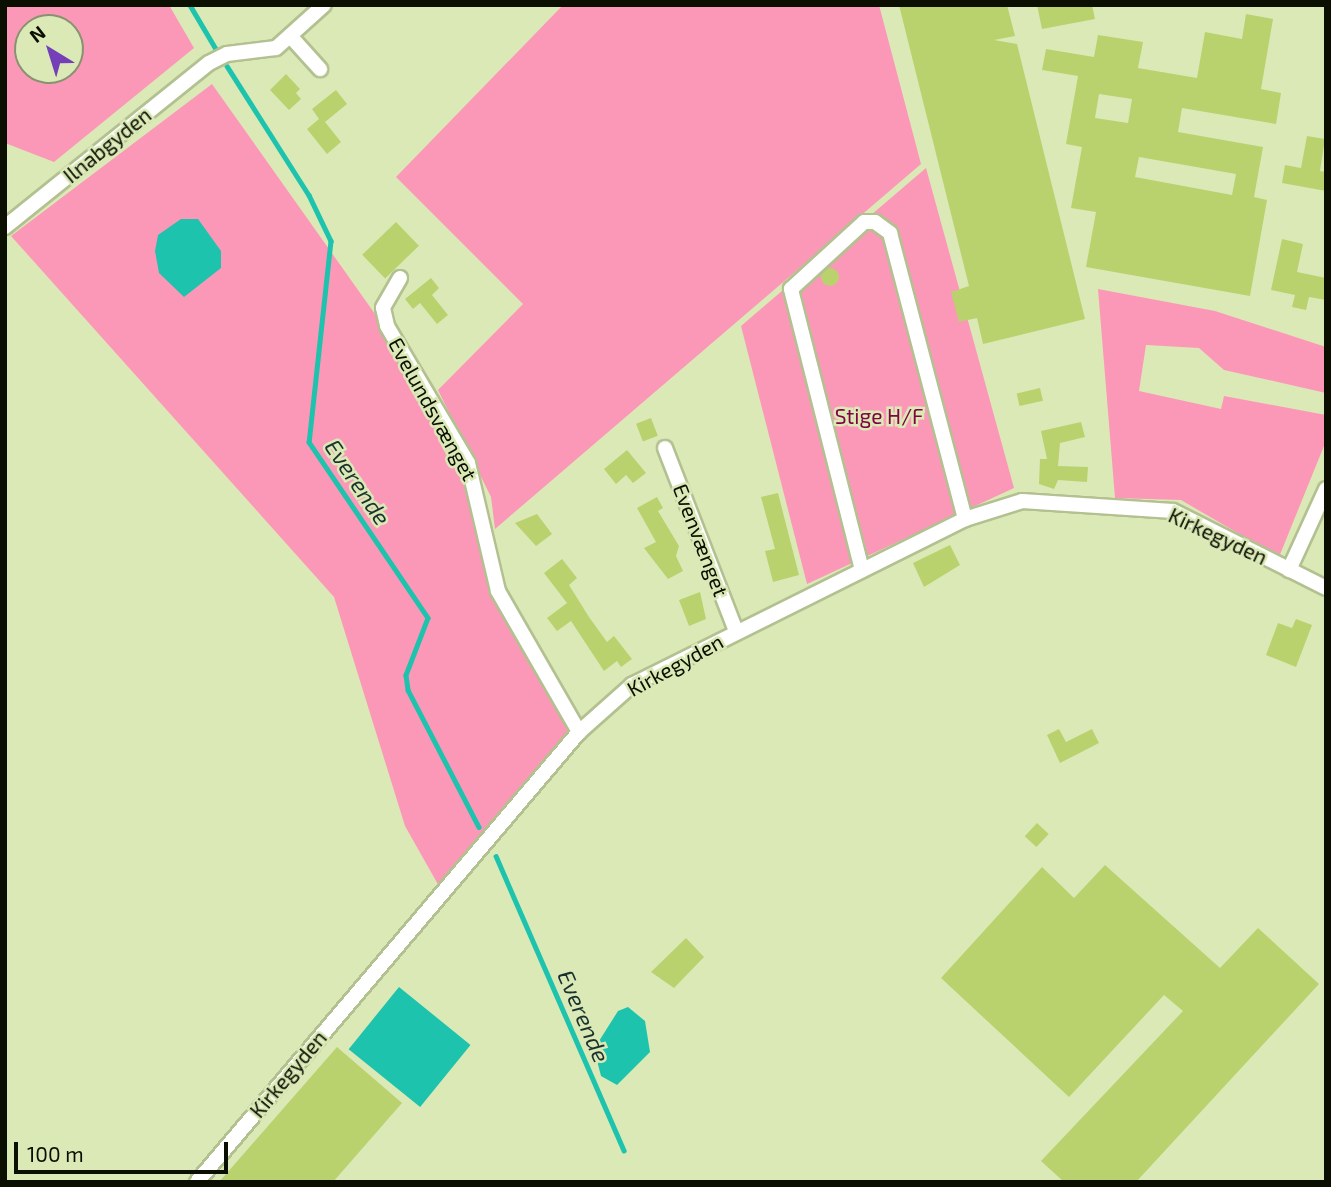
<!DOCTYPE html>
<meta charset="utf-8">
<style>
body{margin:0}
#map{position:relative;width:1331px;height:1187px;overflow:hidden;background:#dbe9b7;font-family:"Exo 2",sans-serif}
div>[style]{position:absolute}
.green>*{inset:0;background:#fc98b7}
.water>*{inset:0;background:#1dc3ad;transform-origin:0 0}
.stream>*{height:4.5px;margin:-2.25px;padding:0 2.25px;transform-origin:2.25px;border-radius:2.25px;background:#1dc3ad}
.building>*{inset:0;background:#b9d26e;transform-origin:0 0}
.round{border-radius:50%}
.roads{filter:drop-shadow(2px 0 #b3c090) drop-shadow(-2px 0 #b3c090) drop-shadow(0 2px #b3c090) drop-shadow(0 -2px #b3c090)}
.minor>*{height:14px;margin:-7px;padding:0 7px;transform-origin:7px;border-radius:7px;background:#fff}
span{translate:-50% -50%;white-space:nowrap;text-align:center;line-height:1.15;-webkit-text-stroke:5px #dbe9b7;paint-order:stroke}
.street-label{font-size:21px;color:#0b0f01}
.park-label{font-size:21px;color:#830242}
.water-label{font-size:23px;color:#1a322e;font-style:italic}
.frame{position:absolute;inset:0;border:7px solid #0b0f01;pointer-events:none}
.north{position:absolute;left:14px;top:14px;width:70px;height:70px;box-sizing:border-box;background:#dbe9b7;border:2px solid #88926e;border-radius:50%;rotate:322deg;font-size:19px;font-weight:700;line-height:28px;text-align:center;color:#0b0f01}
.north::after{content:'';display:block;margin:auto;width:24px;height:32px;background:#7540b7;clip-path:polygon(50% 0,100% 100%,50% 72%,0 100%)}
.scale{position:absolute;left:14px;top:1142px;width:214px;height:32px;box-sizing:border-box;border:4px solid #0b0f01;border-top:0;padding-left:9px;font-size:21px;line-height:24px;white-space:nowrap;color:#0b0f01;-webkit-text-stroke:5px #dbe9b7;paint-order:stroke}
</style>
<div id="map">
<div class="green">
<div style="clip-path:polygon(evenodd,5px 5px,169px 5px,194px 48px,54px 162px,5px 143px,5px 5px,28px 28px,70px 28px,70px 70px,28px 70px,28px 28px)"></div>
<div style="clip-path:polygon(563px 5px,879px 5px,921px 164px,495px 529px,491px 497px,438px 390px,523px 304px,396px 177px)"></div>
<div style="clip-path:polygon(212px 84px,380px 321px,429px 408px,475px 506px,490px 591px,569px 732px,440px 888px,405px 826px,334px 597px,11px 236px)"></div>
<div style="clip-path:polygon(926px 168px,1014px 488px,807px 584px,741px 326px)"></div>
<div style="clip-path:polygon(1098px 289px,1215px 311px,1326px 347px,1326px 393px,1224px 370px,1199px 348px,1146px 345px,1139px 391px,1221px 409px,1224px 396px,1326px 415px,1326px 441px,1279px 557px,1181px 500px,1115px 498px)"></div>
</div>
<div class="water">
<div style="clip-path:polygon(181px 219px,198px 219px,221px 251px,221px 268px,184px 297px,159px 273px,155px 251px,158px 235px)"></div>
<div style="left:399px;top:987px;width:92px;height:80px;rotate:39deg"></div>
<div style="clip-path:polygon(628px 1007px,645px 1021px,650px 1052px,617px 1085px,601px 1076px,594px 1049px,618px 1011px)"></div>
</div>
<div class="stream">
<div style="left:190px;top:5px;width:51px;rotate:59.4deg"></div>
<div style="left:227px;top:66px;width:153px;rotate:57.6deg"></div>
<div style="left:309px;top:195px;width:51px;rotate:64.4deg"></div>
<div style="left:331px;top:241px;width:202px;rotate:96.2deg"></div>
<div style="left:309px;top:442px;width:212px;rotate:55.9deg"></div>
<div style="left:428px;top:618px;width:61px;rotate:111.1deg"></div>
<div style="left:406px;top:675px;width:15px;rotate:82deg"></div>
<div style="left:408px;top:690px;width:154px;rotate:62.6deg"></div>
<div style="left:496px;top:856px;width:321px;rotate:66.5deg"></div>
</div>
<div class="building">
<div style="clip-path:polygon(899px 5px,1007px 5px,1015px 36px,994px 40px,1017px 44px,1085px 319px,983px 344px,977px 318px,959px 322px,951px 292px,969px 286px)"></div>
<div style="clip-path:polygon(1037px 5px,1092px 5px,1095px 19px,1042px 29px)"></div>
<div style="clip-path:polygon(evenodd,1246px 14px,1273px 19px,1261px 89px,1281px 93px,1276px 124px,1182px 108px,1178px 132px,1263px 147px,1254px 197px,1267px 200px,1250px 296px,1086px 267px,1096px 212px,1071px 208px,1082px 147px,1066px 144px,1078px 76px,1042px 70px,1046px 49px,1094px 57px,1098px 35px,1143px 42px,1138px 68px,1197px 78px,1205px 32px,1242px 39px,1246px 14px,1099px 94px,1132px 99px,1128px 123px,1095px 118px,1099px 94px,1246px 14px,1139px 157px,1236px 174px,1232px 195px,1135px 177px,1139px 157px)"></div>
<div style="clip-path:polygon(286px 74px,300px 89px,296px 93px,301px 99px,289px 110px,270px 90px)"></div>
<div style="clip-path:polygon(336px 90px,347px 104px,325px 122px,341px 142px,327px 154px,307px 129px,319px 119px,312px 109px)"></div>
<div style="clip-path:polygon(1307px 136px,1325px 139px,1320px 171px,1326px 172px,1326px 191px,1282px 183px,1285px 165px,1301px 168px)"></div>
<div style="left:396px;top:222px;width:33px;height:47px;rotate:46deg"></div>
<div style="clip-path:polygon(1282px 239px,1303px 244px,1297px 272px,1326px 278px,1326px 300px,1309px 297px,1306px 310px,1292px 307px,1295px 295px,1271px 290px)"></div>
<div class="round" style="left:821px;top:268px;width:18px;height:18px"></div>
<div style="clip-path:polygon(431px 278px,439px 288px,432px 295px,448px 315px,437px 324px,420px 303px,413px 309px,405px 299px)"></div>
<div style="left:1040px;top:388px;width:13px;height:24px;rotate:77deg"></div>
<div style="left:651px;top:418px;width:19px;height:16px;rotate:69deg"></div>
<div style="clip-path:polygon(1081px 422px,1085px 437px,1060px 443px,1058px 466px,1088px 467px,1087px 482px,1058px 480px,1054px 489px,1039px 484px,1040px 459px,1047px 459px,1041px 431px)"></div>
<div style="clip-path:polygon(627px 450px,646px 473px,633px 483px,626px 475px,616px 484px,604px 469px)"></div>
<div style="clip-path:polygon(778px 493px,799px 575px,773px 582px,765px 551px,775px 549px,761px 497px)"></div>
<div style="clip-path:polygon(657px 497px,663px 508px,658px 511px,679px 546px,676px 556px,683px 571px,668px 579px,644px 548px,656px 542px,637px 508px)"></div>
<div style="clip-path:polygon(537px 514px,552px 534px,536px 546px,515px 523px)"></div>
<div style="clip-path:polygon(950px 545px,960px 565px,924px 587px,913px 563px)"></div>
<div style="clip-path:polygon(562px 559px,577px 578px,569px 585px,589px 617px,607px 642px,614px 636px,632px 659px,621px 667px,617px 661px,604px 671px,571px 621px,557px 631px,547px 618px,567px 603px,544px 573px)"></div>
<div style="clip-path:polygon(700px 592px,706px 619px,689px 626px,679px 600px)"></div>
<div style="clip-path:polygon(1296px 619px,1312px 625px,1296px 667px,1266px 655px,1278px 623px,1292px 628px)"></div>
<div style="clip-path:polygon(1059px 729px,1066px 742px,1092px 729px,1099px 743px,1060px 763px,1047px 735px)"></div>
<div style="left:1037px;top:823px;width:16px;height:18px;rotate:43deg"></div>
<div style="clip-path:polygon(1105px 865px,1220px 968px,1258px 928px,1319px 984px,1136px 1182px,1064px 1182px,1041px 1161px,1183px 1011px,1164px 995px,1069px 1097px,941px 978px,1042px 867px,1074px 898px)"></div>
<div style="clip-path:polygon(686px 938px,704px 957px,674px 988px,651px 972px)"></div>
<div style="clip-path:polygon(337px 1047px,402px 1103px,333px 1182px,219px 1182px)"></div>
</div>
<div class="roads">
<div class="minor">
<div style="left:292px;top:38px;width:42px;rotate:47.9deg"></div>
<div style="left:5px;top:227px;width:262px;rotate:-38.8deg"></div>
<div style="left:209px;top:63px;width:20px;rotate:-27deg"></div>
<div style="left:227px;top:54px;width:49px;rotate:-7deg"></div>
<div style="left:276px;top:48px;width:64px;rotate:-41.9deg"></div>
<div style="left:400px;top:278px;width:34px;rotate:120deg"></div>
<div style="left:383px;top:308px;width:18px;rotate:77deg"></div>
<div style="left:387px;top:326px;width:159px;rotate:59.4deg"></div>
<div style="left:468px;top:463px;width:131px;rotate:76.8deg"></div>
<div style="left:498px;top:591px;width:163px;rotate:60.1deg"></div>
<div style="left:665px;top:448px;width:196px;rotate:68.8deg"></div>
<div style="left:862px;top:570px;width:290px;rotate:-104.2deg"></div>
<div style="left:791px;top:289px;width:99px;rotate:-42.5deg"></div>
<div style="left:864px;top:222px;width:11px"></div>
<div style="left:875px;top:222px;width:19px;rotate:36deg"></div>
<div style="left:890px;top:233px;width:296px;rotate:75.3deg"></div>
<div style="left:1289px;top:570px;width:89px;rotate:-65.4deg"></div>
<div style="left:197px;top:1182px;width:590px;rotate:-49.67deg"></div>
<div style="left:579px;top:732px;width:71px;rotate:-41.6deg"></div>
<div style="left:632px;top:685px;width:372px;rotate:-26.5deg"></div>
<div style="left:965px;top:519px;width:60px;rotate:-17.5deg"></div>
<div style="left:1022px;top:501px;width:151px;rotate:3.8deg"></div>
<div style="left:1173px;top:511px;width:171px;rotate:26.7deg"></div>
</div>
</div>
<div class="street-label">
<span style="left:107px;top:145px;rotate:-39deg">Ilnabgyden</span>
<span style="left:433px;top:409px;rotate:61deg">Evelundsvænget</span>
<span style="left:1218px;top:536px;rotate:25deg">Kirkegyden</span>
<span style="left:701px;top:540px;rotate:69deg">Evenvænget</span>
<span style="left:675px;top:665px;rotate:-29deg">Kirkegyden</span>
<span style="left:288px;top:1074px;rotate:-50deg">Kirkegyden</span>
</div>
<div class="park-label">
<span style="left:879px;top:416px">Stige H/F</span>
</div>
<div class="water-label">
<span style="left:358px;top:482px;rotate:56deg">Everende</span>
<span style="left:584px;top:1016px;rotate:67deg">Everende</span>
</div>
<div class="frame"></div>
<div class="north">N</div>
<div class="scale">100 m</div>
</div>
